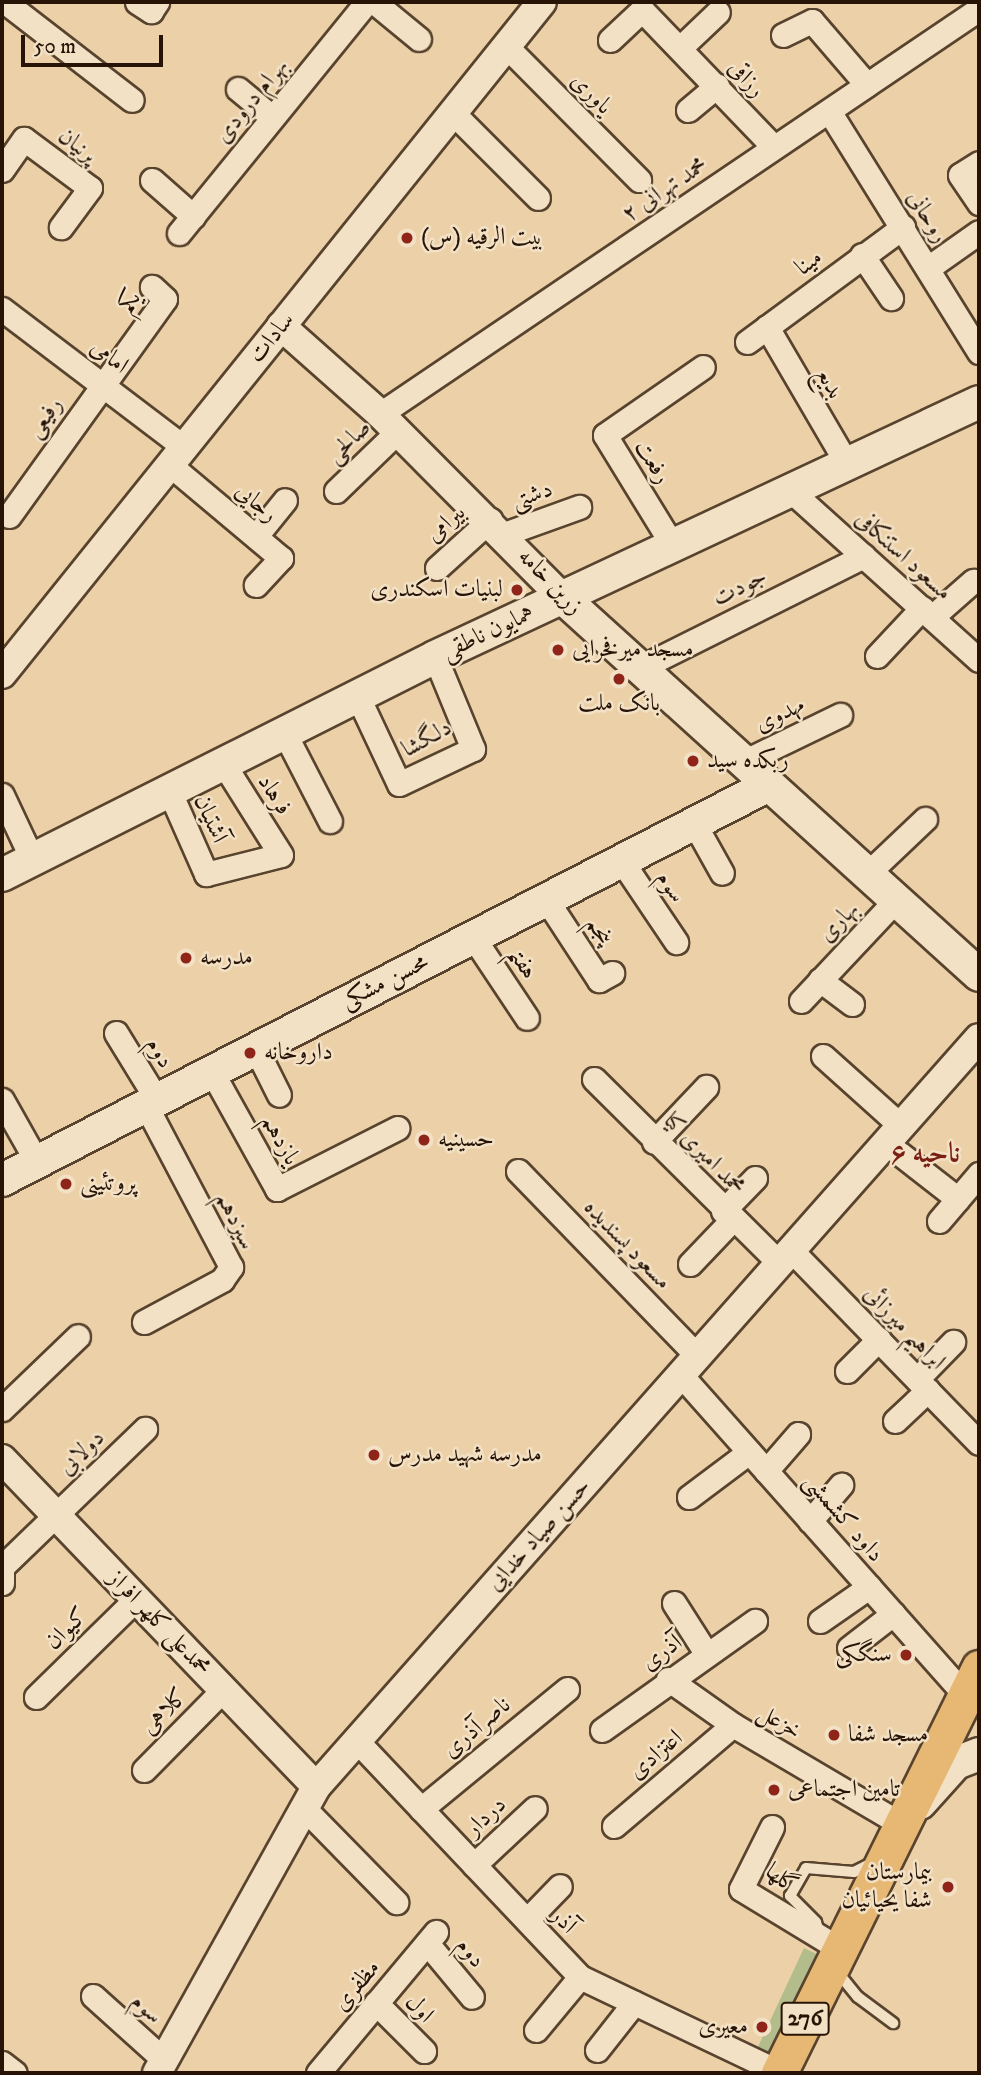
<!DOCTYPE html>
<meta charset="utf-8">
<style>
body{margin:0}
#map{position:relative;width:981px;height:2075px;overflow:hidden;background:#ecd1a8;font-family:"IM FELL DW Pica",Amiri,serif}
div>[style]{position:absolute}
.green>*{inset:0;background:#b3bc8b;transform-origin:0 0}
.roads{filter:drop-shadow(2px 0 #58432e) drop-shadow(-2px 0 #58432e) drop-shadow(0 2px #58432e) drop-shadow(0 -2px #58432e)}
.service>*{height:10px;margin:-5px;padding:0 5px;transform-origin:5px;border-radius:5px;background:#f3e1c6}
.minor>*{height:23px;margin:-11.5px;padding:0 11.5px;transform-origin:11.5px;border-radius:11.5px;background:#f3e1c6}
.tertiary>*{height:28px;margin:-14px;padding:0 14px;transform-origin:14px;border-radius:14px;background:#f3e1c6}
.secondary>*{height:32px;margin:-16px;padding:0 16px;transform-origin:16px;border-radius:16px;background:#f3e1c6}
.primary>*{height:35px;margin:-17.5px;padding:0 17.5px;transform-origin:17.5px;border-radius:17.5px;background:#e6b874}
.dots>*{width:19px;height:19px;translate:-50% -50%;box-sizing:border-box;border:4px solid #f3e1c6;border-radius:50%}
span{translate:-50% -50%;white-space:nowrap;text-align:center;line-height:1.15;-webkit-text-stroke:5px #f3e1c6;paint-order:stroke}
.shield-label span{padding:2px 5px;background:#f3e1c6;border:2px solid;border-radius:5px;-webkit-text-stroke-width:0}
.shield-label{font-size:23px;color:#271406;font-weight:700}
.street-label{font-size:24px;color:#271406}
.poi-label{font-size:24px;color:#271406}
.left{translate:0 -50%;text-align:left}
.right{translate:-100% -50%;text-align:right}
.quarter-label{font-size:28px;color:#7a1f14;font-weight:700}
.frame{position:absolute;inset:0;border:4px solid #271406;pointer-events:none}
.scale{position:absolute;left:21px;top:35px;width:142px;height:32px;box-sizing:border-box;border:4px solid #271406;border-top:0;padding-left:9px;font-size:21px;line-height:24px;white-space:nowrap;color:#271406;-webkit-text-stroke:5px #f3e1c6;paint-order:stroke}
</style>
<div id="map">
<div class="green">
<div style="left:804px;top:1948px;width:14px;height:116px;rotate:25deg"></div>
</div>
<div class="roads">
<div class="service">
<div style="left:819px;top:1932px;width:10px;rotate:-107deg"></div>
<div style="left:816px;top:1922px;width:37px;rotate:-135deg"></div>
<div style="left:790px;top:1896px;width:32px;rotate:-60deg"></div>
<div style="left:806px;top:1868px;width:48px;rotate:4.8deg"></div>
<div style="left:854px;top:1872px;width:20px;rotate:-27deg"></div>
<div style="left:835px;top:1969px;width:36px;rotate:51deg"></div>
<div style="left:858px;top:1997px;width:44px;rotate:36.6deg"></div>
</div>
<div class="minor">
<div style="left:5px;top:2px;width:160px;rotate:37.7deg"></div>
<div style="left:137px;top:2px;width:17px;rotate:33deg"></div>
<div style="left:151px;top:11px;width:11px;rotate:-56deg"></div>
<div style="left:374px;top:2px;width:58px;rotate:39.4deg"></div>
<div style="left:783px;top:35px;width:32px;rotate:-26deg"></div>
<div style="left:812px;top:21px;width:84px;rotate:49.3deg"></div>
<div style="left:610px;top:40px;width:44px;rotate:-43.2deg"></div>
<div style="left:642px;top:10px;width:190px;rotate:46.1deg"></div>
<div style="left:506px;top:46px;width:189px;rotate:45.2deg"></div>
<div style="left:680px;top:48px;width:52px;rotate:-43.5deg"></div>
<div style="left:238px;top:89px;width:44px;rotate:39.5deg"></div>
<div style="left:688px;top:110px;width:38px;rotate:-40deg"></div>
<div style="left:829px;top:111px;width:284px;rotate:58.1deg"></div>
<div style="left:453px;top:113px;width:120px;rotate:45deg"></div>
<div style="left:979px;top:163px;width:22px;rotate:148deg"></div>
<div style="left:960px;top:175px;width:34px;rotate:56deg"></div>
<div style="left:2px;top:170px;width:38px;rotate:-55deg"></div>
<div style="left:24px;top:139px;width:82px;rotate:36.6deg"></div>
<div style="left:90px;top:188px;width:49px;rotate:126.6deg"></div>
<div style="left:152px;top:180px;width:55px;rotate:41.3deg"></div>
<div style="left:179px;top:233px;width:298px;rotate:-50.9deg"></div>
<div style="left:862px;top:255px;width:52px;rotate:56deg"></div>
<div style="left:928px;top:268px;width:62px;rotate:-35.2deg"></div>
<div style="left:2px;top:309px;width:228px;rotate:37.2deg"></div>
<div style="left:767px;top:327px;width:159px;rotate:59.7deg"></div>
<div style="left:747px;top:342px;width:194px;rotate:-36.4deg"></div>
<div style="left:380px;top:414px;width:723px;rotate:-34.06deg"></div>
<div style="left:170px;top:465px;width:145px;rotate:40deg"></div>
<div style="left:281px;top:558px;width:37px;rotate:133deg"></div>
<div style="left:336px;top:491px;width:86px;rotate:-44.1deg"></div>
<div style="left:791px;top:491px;width:253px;rotate:42deg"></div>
<div style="left:9px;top:516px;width:267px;rotate:-54.3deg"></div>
<div style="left:165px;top:299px;width:18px;rotate:-137deg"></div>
<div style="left:504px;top:534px;width:80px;rotate:-19.8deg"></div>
<div style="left:256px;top:536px;width:46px;rotate:-51.1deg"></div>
<div style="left:673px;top:546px;width:130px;rotate:-121.5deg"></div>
<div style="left:605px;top:435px;width:119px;rotate:-34.8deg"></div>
<div style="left:437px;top:568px;width:72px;rotate:-42.2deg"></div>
<div style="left:932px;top:617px;width:55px;rotate:-41.3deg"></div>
<div style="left:877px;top:656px;width:66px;rotate:-46.8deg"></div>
<div style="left:640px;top:668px;width:250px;rotate:-26.6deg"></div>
<div style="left:358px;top:697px;width:96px;rotate:64.8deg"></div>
<div style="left:399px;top:784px;width:82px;rotate:-25.3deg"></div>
<div style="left:473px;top:749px;width:100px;rotate:-112.4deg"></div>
<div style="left:285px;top:734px;width:98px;rotate:62.7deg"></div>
<div style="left:743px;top:762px;width:108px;rotate:-25.9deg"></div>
<div style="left:169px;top:790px;width:92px;rotate:66.2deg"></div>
<div style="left:206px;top:874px;width:77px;rotate:-14.2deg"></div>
<div style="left:281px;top:855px;width:109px;rotate:-122.2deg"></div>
<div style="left:2px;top:795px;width:71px;rotate:64.9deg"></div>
<div style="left:694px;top:823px;width:57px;rotate:60.8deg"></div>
<div style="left:621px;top:860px;width:99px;rotate:56.1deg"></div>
<div style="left:867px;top:874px;width:80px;rotate:-43.5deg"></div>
<div style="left:546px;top:899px;width:97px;rotate:56.8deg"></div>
<div style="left:599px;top:980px;width:15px;rotate:-28deg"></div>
<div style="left:473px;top:937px;width:97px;rotate:56.3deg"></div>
<div style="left:820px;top:980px;width:40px;rotate:37deg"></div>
<div style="left:801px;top:1001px;width:139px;rotate:-46.8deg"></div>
<div style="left:116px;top:1033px;width:79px;rotate:58.5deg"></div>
<div style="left:256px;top:1049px;width:51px;rotate:63.4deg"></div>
<div style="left:823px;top:1056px;width:105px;rotate:41.9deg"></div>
<div style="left:212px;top:1072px;width:134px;rotate:60.9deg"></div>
<div style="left:277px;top:1189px;width:135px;rotate:-26.9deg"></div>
<div style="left:594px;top:1079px;width:261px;rotate:44.8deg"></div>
<div style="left:2px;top:1100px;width:71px;rotate:60.6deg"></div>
<div style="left:654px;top:1142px;width:76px;rotate:-46.6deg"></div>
<div style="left:886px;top:1143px;width:91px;rotate:37.9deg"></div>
<div style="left:518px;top:1171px;width:257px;rotate:45.9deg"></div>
<div style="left:723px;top:1211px;width:46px;rotate:-45.9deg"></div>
<div style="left:939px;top:1221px;width:62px;rotate:-49.6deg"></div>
<div style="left:791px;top:1250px;width:269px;rotate:45.8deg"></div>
<div style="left:690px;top:1264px;width:61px;rotate:-46.3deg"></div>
<div style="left:144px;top:1322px;width:89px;rotate:-28.3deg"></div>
<div style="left:222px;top:1280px;width:16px;rotate:-55deg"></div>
<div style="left:231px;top:1267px;width:182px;rotate:-117.8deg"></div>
<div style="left:847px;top:1371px;width:45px;rotate:-45deg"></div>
<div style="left:681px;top:1375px;width:429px;rotate:48.4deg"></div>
<div style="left:917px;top:1379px;width:52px;rotate:-45.8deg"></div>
<div style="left:2px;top:1409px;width:105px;rotate:-43.8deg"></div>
<div style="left:895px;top:1421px;width:45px;rotate:-43.2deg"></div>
<div style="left:766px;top:1471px;width:49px;rotate:-49.1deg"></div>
<div style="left:689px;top:1497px;width:75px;rotate:-36.9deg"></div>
<div style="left:810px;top:1521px;width:48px;rotate:-49.3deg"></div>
<div style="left:2px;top:1583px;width:16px;rotate:-90deg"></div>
<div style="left:2px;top:1567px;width:199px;rotate:-44deg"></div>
<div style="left:674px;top:1603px;width:59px;rotate:57.4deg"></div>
<div style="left:820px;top:1621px;width:60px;rotate:-34.8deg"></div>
<div style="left:849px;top:1648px;width:56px;rotate:-37.7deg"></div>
<div style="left:668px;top:1679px;width:80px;rotate:35.3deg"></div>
<div style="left:733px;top:1725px;width:197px;rotate:30.5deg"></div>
<div style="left:36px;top:1697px;width:140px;rotate:-44.4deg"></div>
<div style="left:602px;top:1730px;width:188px;rotate:-35.5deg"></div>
<div style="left:357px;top:1741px;width:325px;rotate:46.6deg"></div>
<div style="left:580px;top:1977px;width:221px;rotate:25.5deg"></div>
<div style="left:144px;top:1770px;width:112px;rotate:-45.4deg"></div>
<div style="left:304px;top:1808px;width:132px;rotate:45.6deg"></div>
<div style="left:421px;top:1809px;width:189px;rotate:-39.4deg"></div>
<div style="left:614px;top:1826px;width:156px;rotate:-40.3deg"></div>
<div style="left:772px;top:1827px;width:69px;rotate:116.6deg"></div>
<div style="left:741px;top:1889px;width:116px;rotate:31.2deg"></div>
<div style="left:474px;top:1865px;width:83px;rotate:-43.1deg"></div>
<div style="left:527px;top:1920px;width:47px;rotate:-45.9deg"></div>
<div style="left:427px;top:1943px;width:70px;rotate:50.2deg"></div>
<div style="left:93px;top:1996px;width:96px;rotate:42deg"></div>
<div style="left:376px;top:2003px;width:68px;rotate:45deg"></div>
<div style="left:536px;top:2030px;width:69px;rotate:-50.3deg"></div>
<div style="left:597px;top:2050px;width:60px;rotate:-51.8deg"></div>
<div style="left:2px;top:2063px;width:16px;rotate:38deg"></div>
<div style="left:318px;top:2073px;width:184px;rotate:-50.1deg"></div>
</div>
<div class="tertiary">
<div style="left:281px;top:326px;width:132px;rotate:41.6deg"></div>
<div style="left:380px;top:414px;width:260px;rotate:45.2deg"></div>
<div style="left:2px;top:674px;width:862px;rotate:-51.22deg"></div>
<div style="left:2px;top:1459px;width:454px;rotate:46.2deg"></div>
<div style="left:157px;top:2073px;width:327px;rotate:-60.9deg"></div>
<div style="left:316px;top:1787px;width:1000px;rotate:-48.49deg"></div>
</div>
<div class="secondary">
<div style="left:563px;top:598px;width:561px;rotate:42.18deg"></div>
<div style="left:2px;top:875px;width:485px;rotate:-26.7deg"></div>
<div style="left:435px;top:657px;width:601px;rotate:-25.11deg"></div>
<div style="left:2px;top:1180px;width:863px;rotate:-27.25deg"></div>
<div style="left:920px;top:1803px;width:54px;rotate:-48deg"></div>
<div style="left:956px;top:1763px;width:25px;rotate:-21deg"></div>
</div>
<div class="primary">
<div style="left:779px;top:2073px;width:452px;rotate:-63.7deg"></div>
</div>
</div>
<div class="dots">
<div style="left:407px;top:238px;background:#8f2418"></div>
<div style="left:517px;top:590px;background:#8f2418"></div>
<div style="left:558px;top:650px;background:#8f2418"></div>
<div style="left:619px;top:679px;background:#8f2418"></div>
<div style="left:693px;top:761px;background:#8f2418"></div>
<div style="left:186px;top:958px;background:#8f2418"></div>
<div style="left:250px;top:1053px;background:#8f2418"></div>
<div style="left:424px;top:1140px;background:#8f2418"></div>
<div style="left:66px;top:1184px;background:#8f2418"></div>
<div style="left:374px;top:1455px;background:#8f2418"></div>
<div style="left:906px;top:1655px;background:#8f2418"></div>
<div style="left:834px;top:1735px;background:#8f2418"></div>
<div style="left:774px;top:1790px;background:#8f2418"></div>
<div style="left:948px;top:1887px;background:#8f2418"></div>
<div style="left:762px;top:2027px;background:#8f2418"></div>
</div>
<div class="shield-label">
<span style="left:805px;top:2019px">276</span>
</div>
<div class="street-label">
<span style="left:746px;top:79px;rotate:47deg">رزاقی</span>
<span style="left:591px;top:94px;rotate:45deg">یاوری</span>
<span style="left:252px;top:101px;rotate:-51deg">بهرام درودی</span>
<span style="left:77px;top:146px;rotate:37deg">پرنیان</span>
<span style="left:665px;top:190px;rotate:-34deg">محمد تهرانی ۲</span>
<span style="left:927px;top:217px;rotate:58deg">روحانی</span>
<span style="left:809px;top:263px;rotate:-37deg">مینا</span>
<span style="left:130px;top:302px;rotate:-53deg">یکم</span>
<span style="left:272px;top:338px;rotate:-51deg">سادات</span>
<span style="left:109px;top:357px;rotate:37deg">امامی</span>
<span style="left:829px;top:383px;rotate:60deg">بدیع</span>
<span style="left:45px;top:418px;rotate:-55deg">رفیعی</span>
<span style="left:349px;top:442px;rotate:-44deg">صالحی</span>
<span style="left:652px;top:462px;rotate:58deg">رفعت</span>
<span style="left:532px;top:496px;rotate:-20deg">دشتی</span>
<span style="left:256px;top:503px;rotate:40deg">رجایی</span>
<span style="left:446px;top:524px;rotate:-42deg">بیرامی</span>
<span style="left:903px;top:556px;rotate:42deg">مسعود استنکافی</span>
<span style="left:550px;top:582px;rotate:46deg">زرین خامه</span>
<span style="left:740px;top:588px;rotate:-27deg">جودت</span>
<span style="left:488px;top:633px;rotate:-25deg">همایون ناطقی</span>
<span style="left:780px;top:715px;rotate:-26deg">مهدوی</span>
<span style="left:427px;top:739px;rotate:-29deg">دلگشا</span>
<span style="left:274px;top:795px;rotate:58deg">فرهاد</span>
<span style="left:210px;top:819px;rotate:66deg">آشتیان</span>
<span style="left:670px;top:887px;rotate:56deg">سوم</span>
<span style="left:839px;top:922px;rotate:-46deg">بهاری</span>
<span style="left:599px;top:931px;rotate:57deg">پنجم</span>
<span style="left:522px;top:963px;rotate:57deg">هفتم</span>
<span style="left:385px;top:982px;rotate:-27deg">محسن مشکی</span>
<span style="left:159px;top:1053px;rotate:58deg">دوم</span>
<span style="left:280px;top:1140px;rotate:61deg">یازدهم</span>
<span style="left:704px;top:1154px;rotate:45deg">محمد امیری کیا</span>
<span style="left:235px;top:1221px;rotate:64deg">سیزدهم</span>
<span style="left:627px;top:1245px;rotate:46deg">مسعود پسندیده</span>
<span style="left:904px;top:1328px;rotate:46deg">ابراهیم میرزائی</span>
<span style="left:82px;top:1453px;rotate:-44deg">دولابی</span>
<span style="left:843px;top:1518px;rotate:49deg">داود کشمشی</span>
<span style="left:539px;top:1535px;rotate:-48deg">حسن صیاد خدایی</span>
<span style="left:159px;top:1623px;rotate:46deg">محمدعلی کلهر افراز</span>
<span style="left:67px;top:1629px;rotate:-44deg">کیوان</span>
<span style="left:662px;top:1653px;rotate:-36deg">آذری</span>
<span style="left:165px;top:1712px;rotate:-45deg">کلاهی</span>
<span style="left:779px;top:1722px;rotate:30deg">خزعل</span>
<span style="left:477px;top:1728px;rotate:-40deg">ناصرآذری</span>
<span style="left:656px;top:1755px;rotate:-40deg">اعتزادی</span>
<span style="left:486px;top:1817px;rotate:-43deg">دردار</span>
<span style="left:781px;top:1879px;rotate:37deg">گلها</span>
<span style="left:563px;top:1921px;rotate:47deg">آذر</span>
<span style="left:470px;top:1953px;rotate:50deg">دوم</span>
<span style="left:357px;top:1986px;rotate:-50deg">مظفری</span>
<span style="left:146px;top:2009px;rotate:42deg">سوم</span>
<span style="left:419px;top:2009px;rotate:46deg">اول</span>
</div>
<div class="poi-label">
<span class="left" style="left:421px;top:238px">بیت الرقیه (س)</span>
<span class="right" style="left:503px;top:590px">لبنیات اسکندری</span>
<span class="left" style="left:572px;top:650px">مسجد میرفخرایی</span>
<span style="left:619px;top:704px">بانک ملت</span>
<span class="left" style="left:707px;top:761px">ربکده سید</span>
<span class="left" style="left:200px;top:958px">مدرسه</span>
<span class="left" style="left:264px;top:1053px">داروخانه</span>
<span class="left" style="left:438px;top:1140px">حسینیه</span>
<span class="left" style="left:80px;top:1184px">پروتئینی</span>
<span class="left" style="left:388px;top:1455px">مدرسه شهید مدرس</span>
<span class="right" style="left:892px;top:1655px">سنگکی</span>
<span class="left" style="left:848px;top:1735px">مسجد شفا</span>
<span class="left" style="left:788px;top:1790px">تامین اجتماعی</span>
<span class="right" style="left:932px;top:1887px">بیمارستان<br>شفا یحیائیان</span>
<span class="right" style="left:748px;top:2027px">معیری</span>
</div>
<div class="quarter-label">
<span style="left:925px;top:1154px">ناحیه ۶</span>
</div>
<div class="frame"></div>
<div class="scale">50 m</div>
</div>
